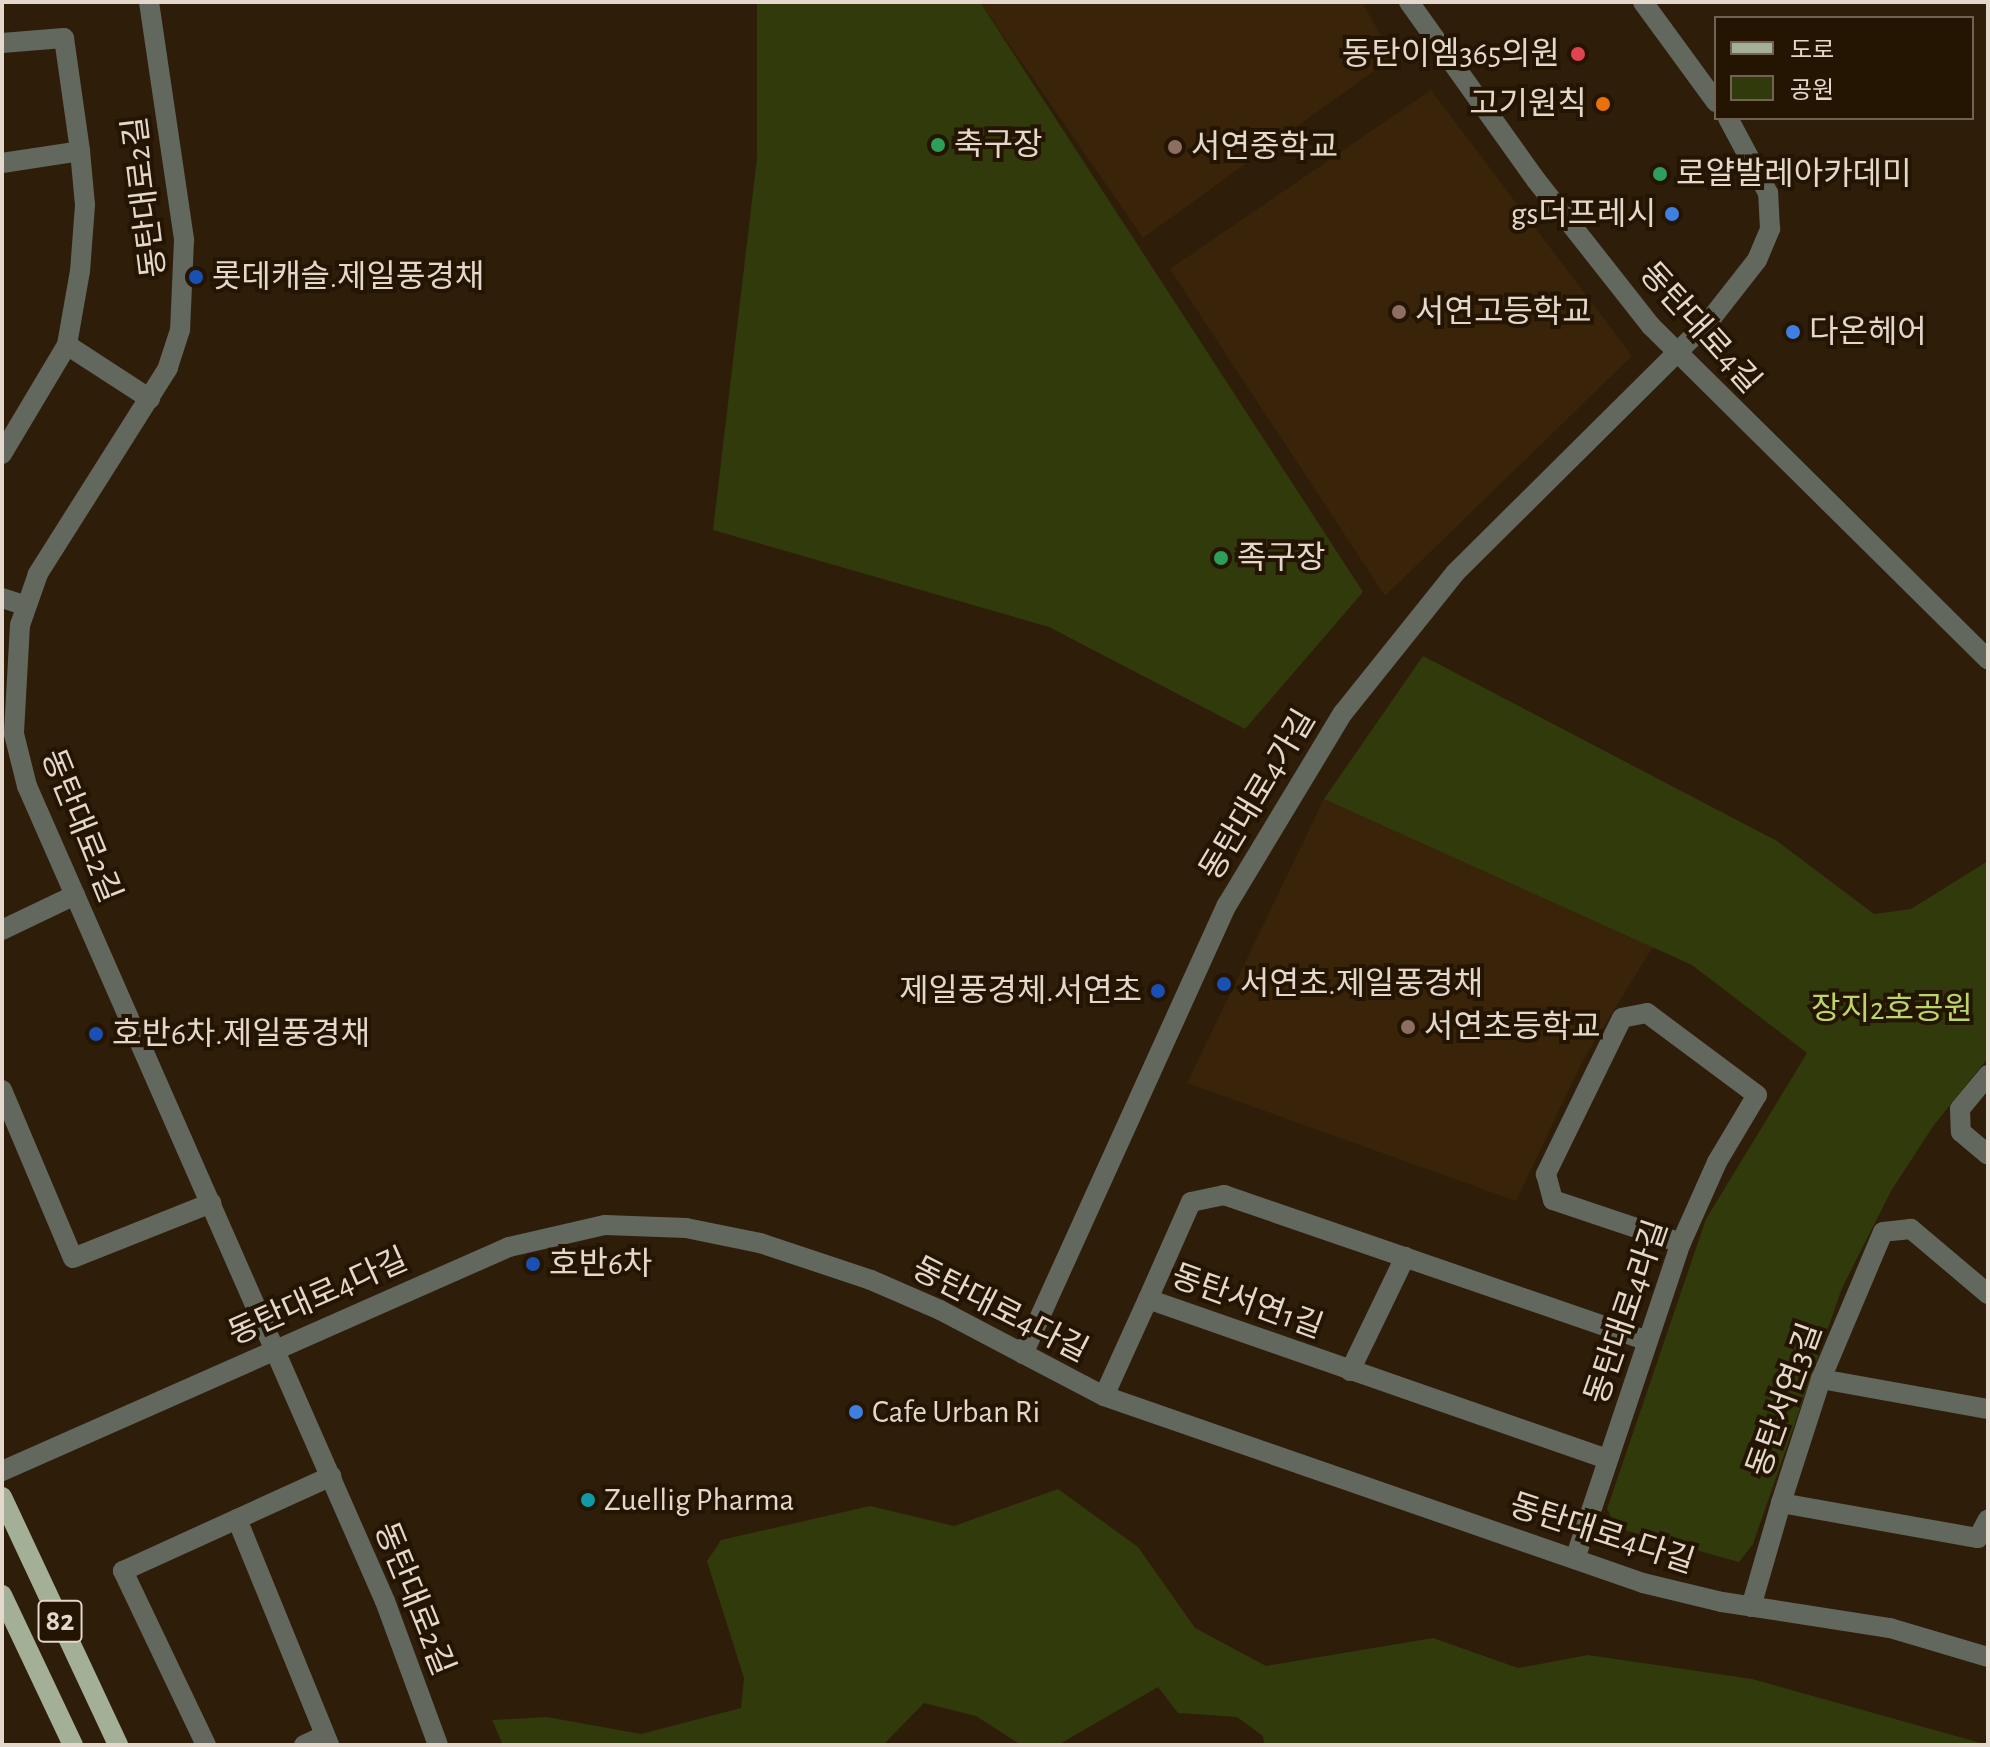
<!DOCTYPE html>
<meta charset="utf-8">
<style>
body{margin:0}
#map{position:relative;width:1990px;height:1747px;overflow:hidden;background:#2e1d09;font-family:"Alegreya Sans","Noto Sans KR",sans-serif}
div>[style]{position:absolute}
.built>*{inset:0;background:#3a2409}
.green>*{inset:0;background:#303a0a}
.minor>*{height:20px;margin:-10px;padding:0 10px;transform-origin:10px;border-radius:10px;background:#62685d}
.major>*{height:20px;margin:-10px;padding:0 10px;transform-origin:10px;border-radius:10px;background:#a4af98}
.dots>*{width:22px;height:22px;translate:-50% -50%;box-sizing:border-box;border:4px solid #241402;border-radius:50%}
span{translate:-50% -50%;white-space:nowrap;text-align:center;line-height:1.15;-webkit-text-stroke:8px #241402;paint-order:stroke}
.shield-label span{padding:2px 6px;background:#241402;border:2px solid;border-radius:6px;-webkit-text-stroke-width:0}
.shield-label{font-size:30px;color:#e4d8cc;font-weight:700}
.poi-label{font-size:32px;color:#e4d8cc}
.right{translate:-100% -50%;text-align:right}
.left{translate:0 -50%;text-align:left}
.street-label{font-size:32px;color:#e4d8cc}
.park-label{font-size:32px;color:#bcd569}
.frame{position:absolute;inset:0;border:4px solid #e4d8cc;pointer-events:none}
.legend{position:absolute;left:1714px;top:16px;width:260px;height:104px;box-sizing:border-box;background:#241402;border:2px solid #716253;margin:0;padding:10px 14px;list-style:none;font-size:24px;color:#e4d8cc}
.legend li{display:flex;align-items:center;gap:16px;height:40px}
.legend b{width:40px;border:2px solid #716253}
</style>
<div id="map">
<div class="built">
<div style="clip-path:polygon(980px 2px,1362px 2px,1393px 57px,1143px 238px)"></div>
<div style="clip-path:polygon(1431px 90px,1632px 356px,1385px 596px,1170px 269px)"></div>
<div style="clip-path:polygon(1324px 799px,1654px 945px,1583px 1060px,1516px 1201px,1187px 1083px)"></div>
</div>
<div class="green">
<div style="clip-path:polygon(757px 2px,980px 2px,1363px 592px,1245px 729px,1049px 627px,713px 530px,757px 158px)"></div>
<div style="clip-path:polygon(1423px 656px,1777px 841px,1874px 914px,1911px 909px,1988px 861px,1988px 1058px,1934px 1125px,1891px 1191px,1842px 1288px,1753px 1544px,1739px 1562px,1617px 1528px,1607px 1509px,1706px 1219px,1807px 1053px,1692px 965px,1324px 799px)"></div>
<div style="clip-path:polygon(1058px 1489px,1138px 1547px,1195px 1628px,1266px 1666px,1433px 1638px,1518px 1668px,1588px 1655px,1752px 1679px,1988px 1745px,1264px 1745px,1263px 1736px,1237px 1717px,1178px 1713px,1158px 1687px,1058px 1745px,1021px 1745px,976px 1716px,924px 1703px,883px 1745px,503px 1745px,492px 1720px,547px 1717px,641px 1734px,741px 1708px,744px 1678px,707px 1561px,721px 1540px,870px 1506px,954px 1526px)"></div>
</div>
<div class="minor">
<div style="left:149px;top:2px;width:241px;rotate:81.6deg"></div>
<div style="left:184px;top:240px;width:90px;rotate:92.5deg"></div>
<div style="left:180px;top:330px;width:40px;rotate:108deg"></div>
<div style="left:168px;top:368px;width:244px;rotate:122.3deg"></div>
<div style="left:38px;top:574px;width:54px;rotate:109.4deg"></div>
<div style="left:20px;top:625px;width:109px;rotate:93.2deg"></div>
<div style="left:14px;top:734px;width:54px;rotate:76deg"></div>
<div style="left:27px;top:786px;width:890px;rotate:66.29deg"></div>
<div style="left:385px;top:1601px;width:153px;rotate:69.8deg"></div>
<div style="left:1409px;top:2px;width:219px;rotate:54.5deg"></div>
<div style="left:1536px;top:180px;width:186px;rotate:51.8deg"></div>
<div style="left:1651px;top:326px;width:474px;rotate:44.7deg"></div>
<div style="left:1643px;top:2px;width:124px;rotate:53.9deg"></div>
<div style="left:2px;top:43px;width:62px;rotate:-4.6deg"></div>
<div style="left:64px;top:38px;width:114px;rotate:81.9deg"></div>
<div style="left:2px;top:163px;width:79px;rotate:-8.7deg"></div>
<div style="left:80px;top:151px;width:54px;rotate:84.7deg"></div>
<div style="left:85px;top:205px;width:66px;rotate:94.3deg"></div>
<div style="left:80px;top:271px;width:75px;rotate:100deg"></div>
<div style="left:2px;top:454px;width:127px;rotate:-59.2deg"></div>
<div style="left:67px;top:345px;width:99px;rotate:33deg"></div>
<div style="left:2px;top:598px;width:25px;rotate:18deg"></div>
<div style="left:2px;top:930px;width:81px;rotate:-25.6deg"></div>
<div style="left:1988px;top:1075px;width:44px;rotate:129.5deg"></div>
<div style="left:1960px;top:1109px;width:23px;rotate:88deg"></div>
<div style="left:1961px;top:1132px;width:35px;rotate:40deg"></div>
<div style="left:2px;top:1090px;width:182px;rotate:67.1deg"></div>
<div style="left:73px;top:1258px;width:149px;rotate:-21.7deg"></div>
<div style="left:1988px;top:1294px;width:101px;rotate:-139.8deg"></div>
<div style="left:1911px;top:1229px;width:28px;rotate:174deg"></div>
<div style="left:1883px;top:1232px;width:160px;rotate:112.9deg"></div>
<div style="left:1821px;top:1379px;width:130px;rotate:107.9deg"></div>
<div style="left:1781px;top:1503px;width:200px;rotate:10.1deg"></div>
<div style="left:1978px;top:1538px;width:21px;rotate:-62deg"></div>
<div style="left:1023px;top:1354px;width:493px;rotate:-65.6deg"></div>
<div style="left:1227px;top:905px;width:224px;rotate:-58.9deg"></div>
<div style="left:1343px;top:713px;width:179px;rotate:-51.3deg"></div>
<div style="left:1455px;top:573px;width:359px;rotate:-44.8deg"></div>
<div style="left:1710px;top:320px;width:76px;rotate:-51.9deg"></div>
<div style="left:1757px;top:260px;width:34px;rotate:-67deg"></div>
<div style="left:1770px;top:229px;width:36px;rotate:-93deg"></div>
<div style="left:1768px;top:193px;width:85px;rotate:-118.1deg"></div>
<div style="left:1350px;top:1371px;width:127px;rotate:-64.2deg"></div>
<div style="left:1821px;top:1379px;width:170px;rotate:10.2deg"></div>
<div style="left:1104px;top:1396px;width:107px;rotate:-65.6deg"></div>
<div style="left:1607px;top:1459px;width:486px;rotate:-160.8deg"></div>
<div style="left:1148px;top:1299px;width:106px;rotate:-66.1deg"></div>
<div style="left:1191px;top:1202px;width:34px;rotate:-12deg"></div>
<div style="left:1224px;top:1195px;width:448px;rotate:19deg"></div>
<div style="left:2px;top:1471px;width:554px;rotate:-23.84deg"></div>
<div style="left:509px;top:1247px;width:98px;rotate:-12.9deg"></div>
<div style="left:605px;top:1225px;width:81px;rotate:2.1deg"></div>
<div style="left:686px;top:1228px;width:76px;rotate:11.5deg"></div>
<div style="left:760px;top:1243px;width:117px;rotate:18.4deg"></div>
<div style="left:871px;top:1280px;width:75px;rotate:23.5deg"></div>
<div style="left:940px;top:1310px;width:185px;rotate:27.7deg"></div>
<div style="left:1104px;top:1396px;width:571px;rotate:19.13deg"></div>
<div style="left:1643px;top:1583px;width:81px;rotate:13.5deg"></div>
<div style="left:1722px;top:1602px;width:170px;rotate:8.8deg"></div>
<div style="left:1890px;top:1628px;width:102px;rotate:16.5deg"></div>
<div style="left:237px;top:1519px;width:244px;rotate:67.8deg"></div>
<div style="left:1575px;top:1559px;width:333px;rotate:-71.5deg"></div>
<div style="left:1681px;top:1243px;width:89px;rotate:-66deg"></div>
<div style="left:1717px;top:1162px;width:78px;rotate:-59.2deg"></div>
<div style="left:1757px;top:1095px;width:137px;rotate:-143.3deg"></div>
<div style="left:1647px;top:1013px;width:25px;rotate:169deg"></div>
<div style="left:1622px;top:1018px;width:174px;rotate:116deg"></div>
<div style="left:1546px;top:1174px;width:27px;rotate:75deg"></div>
<div style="left:1553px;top:1200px;width:135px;rotate:18.6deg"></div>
<div style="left:1751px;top:1607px;width:108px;rotate:-73.9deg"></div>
<div style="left:206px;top:1745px;width:193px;rotate:-115.5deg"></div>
<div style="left:123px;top:1571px;width:229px;rotate:-24.5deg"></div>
<div style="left:304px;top:1745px;width:23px;rotate:-25deg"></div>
</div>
<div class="major">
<div style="left:2px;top:1497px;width:274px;rotate:64.9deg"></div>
<div style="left:2px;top:1595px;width:166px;rotate:64.7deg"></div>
</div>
<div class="dots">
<div style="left:1578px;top:54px;background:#e0444e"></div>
<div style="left:1603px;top:104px;background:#e8710a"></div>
<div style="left:938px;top:145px;background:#2e9e5b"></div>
<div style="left:1175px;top:147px;background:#8d6e63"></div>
<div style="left:1660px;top:174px;background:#2e9e5b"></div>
<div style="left:1672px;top:214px;background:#3f7fe0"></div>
<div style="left:196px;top:277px;background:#1a4fb4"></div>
<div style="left:1399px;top:312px;background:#8d6e63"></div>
<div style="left:1793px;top:332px;background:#3f7fe0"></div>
<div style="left:1221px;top:558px;background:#2e9e5b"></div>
<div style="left:1224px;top:984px;background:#1a4fb4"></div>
<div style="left:1158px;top:991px;background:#1a4fb4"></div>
<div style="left:1408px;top:1027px;background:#8d6e63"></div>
<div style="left:96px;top:1034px;background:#1a4fb4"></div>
<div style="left:533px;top:1264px;background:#1a4fb4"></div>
<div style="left:856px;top:1412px;background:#3f7fe0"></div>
<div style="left:588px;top:1500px;background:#0f9aa8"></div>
</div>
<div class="shield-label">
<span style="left:60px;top:1621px">82</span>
</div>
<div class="poi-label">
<span class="right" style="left:1560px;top:54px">동탄이엠365의원</span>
<span class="right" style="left:1587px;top:104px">고기원칙</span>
<span class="left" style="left:954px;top:145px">축구장</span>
<span class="left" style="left:1191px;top:147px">서연중학교</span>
<span class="left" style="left:1676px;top:174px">로얄발레아카데미</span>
<span class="right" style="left:1656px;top:214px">gs더프레시</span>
<span class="left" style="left:212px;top:277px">롯데캐슬.제일풍경채</span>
<span class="left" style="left:1415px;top:312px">서연고등학교</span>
<span class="left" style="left:1809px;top:332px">다온헤어</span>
<span class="left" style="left:1237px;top:558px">족구장</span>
<span class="left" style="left:1240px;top:984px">서연초.제일풍경채</span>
<span class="right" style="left:1142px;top:991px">제일풍경체.서연초</span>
<span class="left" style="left:1424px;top:1027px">서연초등학교</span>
<span class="left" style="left:112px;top:1034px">호반6차.제일풍경채</span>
<span class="left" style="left:549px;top:1264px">호반6차</span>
<span class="left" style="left:872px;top:1412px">Cafe Urban Ri</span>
<span class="left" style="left:604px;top:1500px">Zuellig Pharma</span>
</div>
<div class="street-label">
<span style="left:145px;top:197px;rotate:-97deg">동탄대로2길</span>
<span style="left:1700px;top:328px;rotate:48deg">동탄대로4길</span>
<span style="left:1258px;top:795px;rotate:-59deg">동탄대로4가길</span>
<span style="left:81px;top:826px;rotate:68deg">동탄대로2길</span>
<span style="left:318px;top:1297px;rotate:-24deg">동탄대로4다길</span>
<span style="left:1247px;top:1302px;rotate:20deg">동탄서연1길</span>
<span style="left:1000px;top:1310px;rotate:27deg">동탄대로4다길</span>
<span style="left:1627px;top:1312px;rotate:-71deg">동탄대로4라길</span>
<span style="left:1785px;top:1400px;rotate:-70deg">동탄서연3길</span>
<span style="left:1602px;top:1534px;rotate:18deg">동탄대로4다길</span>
<span style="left:414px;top:1599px;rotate:68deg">동탄대로2길</span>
</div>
<div class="park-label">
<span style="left:1892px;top:1009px">장지2호공원</span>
</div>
<div class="frame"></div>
<ul class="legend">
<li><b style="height:10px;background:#a4af98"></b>도로</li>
<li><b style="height:22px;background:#303a0a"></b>공원</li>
</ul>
</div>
